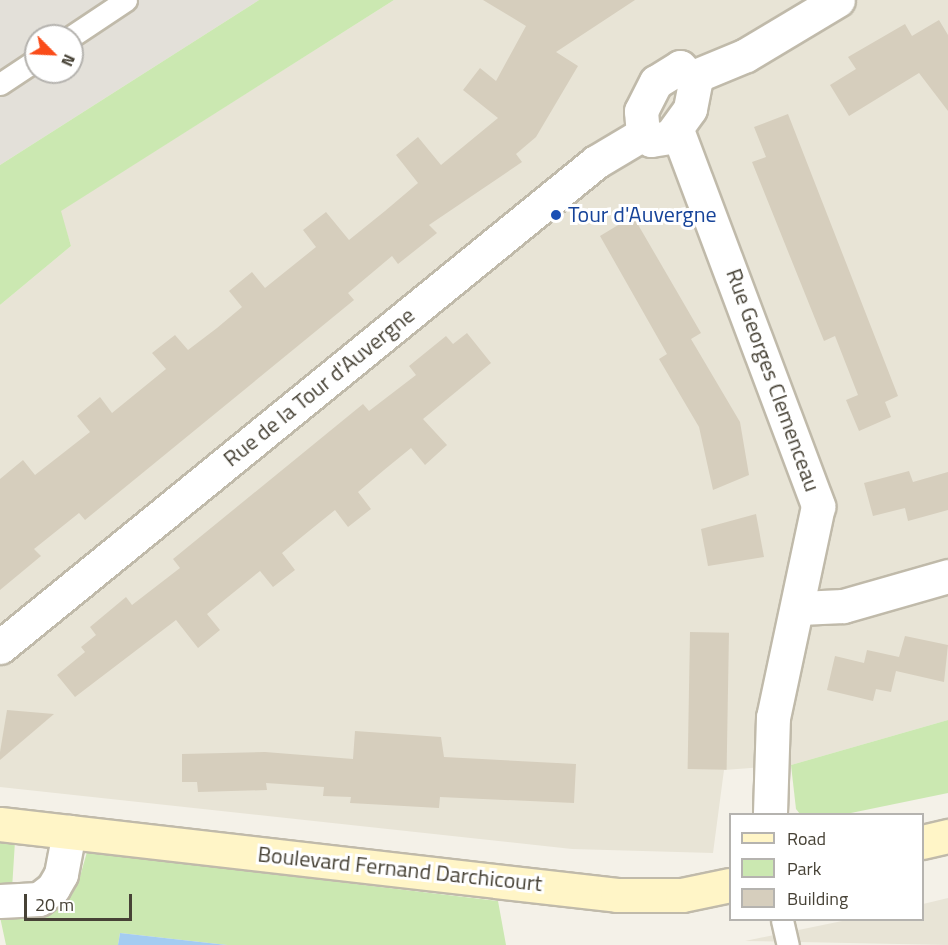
<!DOCTYPE html>
<style>
body{margin:0}
#map{position:relative;width:948px;height:945px;overflow:hidden;background:#f4f1e8;font-family:"Titillium Web",sans-serif}
div>[style]{position:absolute}
.residential>*{inset:0;background:#e8e4d6}
.industrial>*{inset:0;background:#e3e0d9}
.green>*{inset:0;background:#cbe8b1}
.water>*{inset:0;background:#a4ccf1}
.building>*{inset:0;background:#d6cebd;transform-origin:0 0}
.roads{filter:drop-shadow(2px 0 #c0baaa) drop-shadow(-2px 0 #c0baaa) drop-shadow(0 2px #c0baaa) drop-shadow(0 -2px #c0baaa)}
.lane>*{height:21px;margin:-10.5px;padding:0 10.5px;transform-origin:10.5px;border-radius:10.5px;background:#fff}
.street>*{height:33px;margin:-16.5px;padding:0 16.5px;transform-origin:16.5px;border-radius:16.5px;background:#fff}
.secondary>*{height:33px;margin:-16.5px;padding:0 16.5px;transform-origin:16.5px;border-radius:16.5px;background:#fff5c7}
.dots>*{width:16px;height:16px;translate:-50% -50%;box-sizing:border-box;border:3px solid #fff;border-radius:50%}
span{translate:-50% -50%;white-space:nowrap;text-align:center;line-height:1.15;-webkit-text-stroke:6px #fff;paint-order:stroke}
.transit-label{font-size:22px;color:#164399}
.left{translate:0 -50%;text-align:left}
.street-label{font-size:22px;color:#474236}
.legend{position:absolute;left:729px;top:813px;width:195px;height:108px;box-sizing:border-box;background:#fff;border:2px solid #b5b3af;margin:0;padding:8px 10px;list-style:none;font-size:18px;color:#474236}
.legend li{display:flex;align-items:center;gap:12px;height:30px}
.legend b{width:30px;border:2px solid #b5b3af}
.north{position:absolute;left:24px;top:24px;width:60px;height:60px;box-sizing:border-box;background:#fff;border:2px solid #b5b3af;border-radius:50%;rotate:114deg;font-size:16px;font-weight:700;line-height:24px;text-align:center;color:#474236}
.north::after{content:'';display:block;margin:auto;width:21px;height:27px;background:#fa4c19;clip-path:polygon(50% 0,100% 100%,50% 72%,0 100%)}
.scale{position:absolute;left:24px;top:894px;width:108px;height:27px;box-sizing:border-box;border:3px solid #474236;border-top:0;padding-left:8px;font-size:18px;line-height:21px;white-space:nowrap;color:#474236;-webkit-text-stroke:4px #fff;paint-order:stroke}
</style>
<div id="map">
<div class="residential">
<div style="clip-path:polygon(394px 0,948px 0,948px 720px,791px 765px,724px 770px,713px 853px,572px 849px,0 787px,0 305px,71px 246px,60px 211px)"></div>
<div style="clip-path:polygon(948px 898px,948px 945px,745px 941px,847px 920px,922px 920px,923px 904px)"></div>
</div>
<div class="industrial">
<div style="clip-path:polygon(evenodd,0 0,259px 0,0 165px,0 0,36px 36px,72px 36px,72px 72px,36px 72px,36px 36px)"></div>
</div>
<div class="green">
<div style="clip-path:polygon(259px 0,394px 0,61px 211px,71px 246px,0 305px,0 165px)"></div>
<div style="clip-path:polygon(948px 720px,948px 793px,846px 814px,800px 814px,796px 809px,791px 765px)"></div>
<div style="clip-path:polygon(0 839px,15px 841px,12px 889px,0 888px)"></div>
<div style="clip-path:polygon(87px 852px,498px 901px,506px 945px,227px 945px,120px 933px,118px 945px,6px 945px,0 917px,36px 919px,51px 914px,79px 880px)"></div>
</div>
<div class="water">
<div style="clip-path:polygon(120px 933px,227px 945px,118px 945px)"></div>
</div>
<div class="building">
<div style="clip-path:polygon(483px 0,635px 0,556px 52px,578px 66px,536px 137px,516px 154px,522px 162px,429px 225px,437px 233px,398px 264px,392px 256px,348px 293px,354px 300px,85px 520px,79px 513px,34px 549px,41px 556px,0 590px,0 479px,23px 460px,35px 475px,90px 432px,77px 416px,100px 397px,112px 413px,166px 369px,152px 353px,175px 335px,188px 350px,217px 328px,242px 307px,229px 291px,252px 272px,265px 288px,316px 247px,303px 230px,326px 212px,349px 240px,385px 211px,418px 183px,396px 155px,418px 137px,441px 165px,498px 118px,463px 90px,480px 68px,496px 81px,526px 26px)"></div>
<div style="clip-path:polygon(939px 20px,948px 35px,948px 111px,919px 73px,849px 116px,830px 85px,856px 69px,848px 57px,905px 24px,912px 36px)"></div>
<div style="clip-path:polygon(788px 114px,898px 396px,885px 402px,891px 417px,859px 431px,846px 400px,858px 395px,835px 336px,824px 341px,752px 162px,766px 157px,754px 127px)"></div>
<div style="clip-path:polygon(633px 216px,701px 333px,691px 339px,740px 422px,749px 475px,713px 490px,699px 427px,659px 359px,667px 354px,600px 236px)"></div>
<div style="clip-path:polygon(467px 333px,491px 363px,423px 419px,447px 445px,425px 465px,411px 448px,384px 470px,358px 492px,371px 509px,348px 527px,335px 510px,309px 531px,282px 553px,295px 570px,273px 587px,260px 571px,207px 614px,220px 630px,198px 648px,176px 620px,75px 697px,57px 675px,85px 652px,81px 647px,96px 635px,90px 627px,126px 597px,132px 605px,180px 568px,173px 559px,363px 404px,369px 411px,416px 375px,409px 366px,446px 336px,453px 344px)"></div>
<div style="clip-path:polygon(909px 471px,913px 482px,948px 472px,948px 510px,908px 521px,905px 508px,873px 516px,864px 483px)"></div>
<div style="clip-path:polygon(756px 514px,764px 557px,708px 566px,701px 529px)"></div>
<div style="left:690px;top:632px;width:39px;height:137px;rotate:1deg"></div>
<div style="clip-path:polygon(905px 636px,948px 645px,944px 682px,896px 671px,891px 692px,876px 689px,873px 701px,827px 690px,835px 656px,864px 663px,867px 650px,899px 657px)"></div>
<div style="clip-path:polygon(7px 710px,54px 714px,0 760px,0 752px)"></div>
<div style="clip-path:polygon(355px 731px,441px 737px,444px 757px,576px 764px,574px 803px,440px 797px,439px 808px,404px 806px,350px 803px,351px 797px,323px 796px,324px 787px,266px 783px,267px 790px,198px 792px,197px 782px,182px 782px,182px 754px,265px 752px,353px 759px)"></div>
</div>
<div class="roads">
<div class="lane">
<div style="left:72px;top:36px;width:65px;rotate:-33.7deg"></div>
<div style="left:0;top:84px;width:43px;rotate:-33.7deg"></div>
<div style="left:782px;top:920px;width:26px;rotate:77deg"></div>
</div>
<div class="street">
<div style="left:680px;top:67px;width:22px;rotate:47deg"></div>
<div style="left:695px;top:83px;width:26px;rotate:101deg"></div>
<div style="left:690px;top:109px;width:34px;rotate:126deg"></div>
<div style="left:670px;top:137px;width:19px;rotate:171deg"></div>
<div style="left:651px;top:140px;width:10px;rotate:-143deg"></div>
<div style="left:643px;top:134px;width:23px;rotate:-95deg"></div>
<div style="left:641px;top:111px;width:33px;rotate:-63deg"></div>
<div style="left:656px;top:82px;width:28px;rotate:-32deg"></div>
<div style="left:693px;top:77px;width:57px;rotate:-22.5deg"></div>
<div style="left:746px;top:55px;width:107px;rotate:-30.9deg"></div>
<div style="left:677px;top:130px;width:402px;rotate:69.4deg"></div>
<div style="left:818px;top:506px;width:216px;rotate:102deg"></div>
<div style="left:773px;top:717px;width:97px;rotate:91.8deg"></div>
<div style="left:800px;top:608px;width:43px;rotate:-2.7deg"></div>
<div style="left:843px;top:606px;width:109px;rotate:-15.9deg"></div>
<div style="left:0;top:647px;width:768px;rotate:-39.14deg"></div>
<div style="left:596px;top:162px;width:55px;rotate:-30.8deg"></div>
<div style="left:0;top:901px;width:39px;rotate:-3deg"></div>
<div style="left:39px;top:899px;width:18px;rotate:-38deg"></div>
<div style="left:53px;top:888px;width:16px;rotate:-60deg"></div>
<div style="left:61px;top:874px;width:43px;rotate:-79.2deg"></div>
</div>
<div class="secondary">
<div style="left:0;top:824px;width:621px;rotate:6.56deg"></div>
<div style="left:617px;top:895px;width:65px"></div>
<div style="left:682px;top:895px;width:49px;rotate:-11.8deg"></div>
<div style="left:922px;top:842px;width:27px;rotate:-13deg"></div>
</div>
</div>
<div class="dots">
<div style="left:556px;top:215px;background:#1a4fb4"></div>
</div>
<div class="transit-label">
<span class="left" style="left:568px;top:215px">Tour d'Auvergne</span>
</div>
<div class="street-label">
<span style="left:773px;top:380px;rotate:70deg">Rue Georges Clemenceau</span>
<span style="left:319px;top:387px;rotate:-39deg">Rue de la Tour d'Auvergne</span>
<span style="left:400px;top:869px;rotate:6deg">Boulevard Fernand Darchicourt</span>
</div>
<ul class="legend">
<li><b style="height:8px;background:#fff5c7"></b>Road</li>
<li><b style="height:16px;background:#cbe8b1"></b>Park</li>
<li><b style="height:16px;background:#d6cebd"></b>Building</li>
</ul>
<div class="north">N</div>
<div class="scale">20 m</div>
</div>
